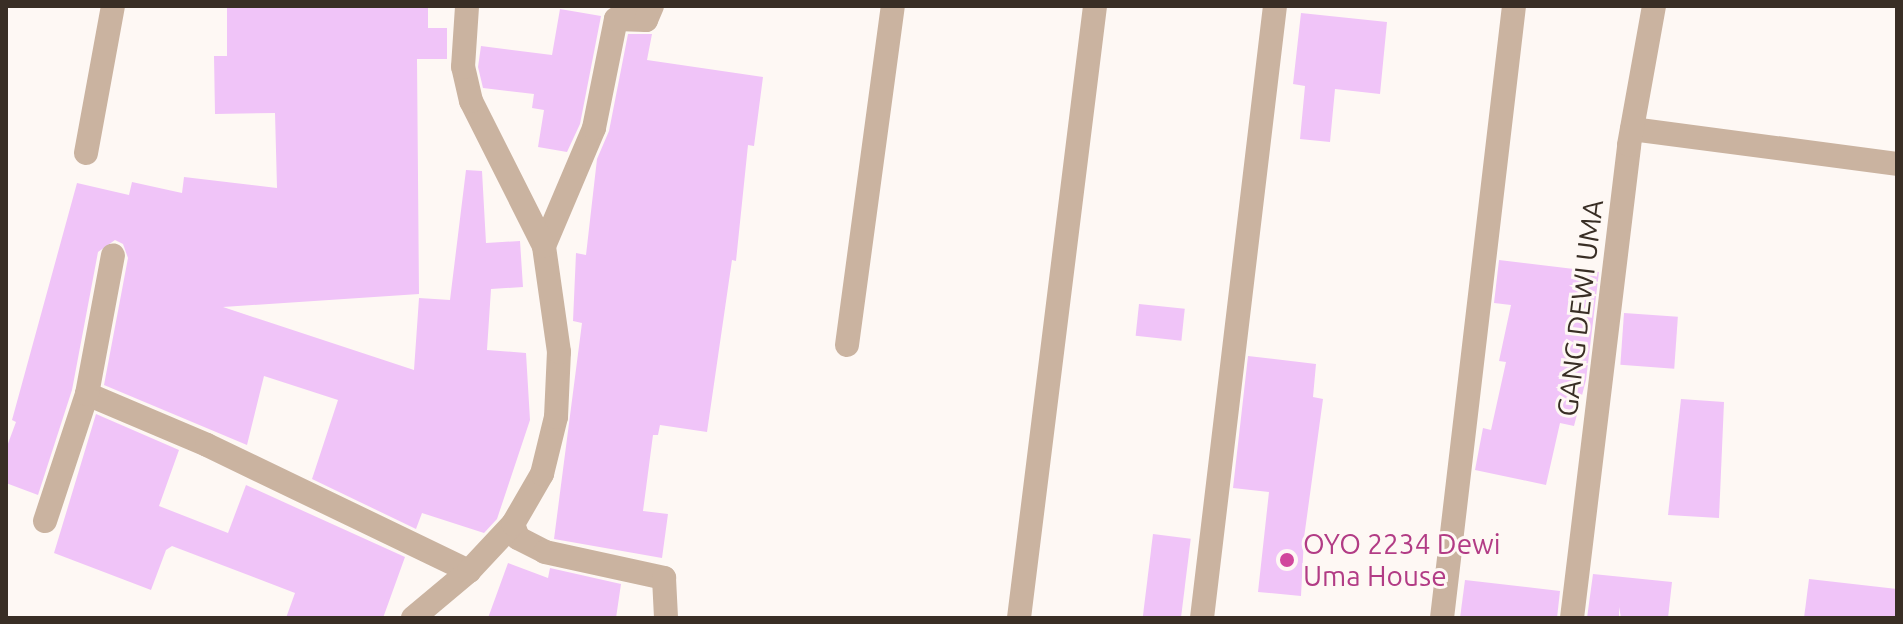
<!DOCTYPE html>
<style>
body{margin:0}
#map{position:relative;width:1903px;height:624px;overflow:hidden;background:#fef8f4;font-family:Ubuntu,sans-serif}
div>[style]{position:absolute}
.building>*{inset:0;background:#f0c4f8;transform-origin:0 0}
.street>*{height:24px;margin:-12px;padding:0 12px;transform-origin:12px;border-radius:12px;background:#cab3a0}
.dots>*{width:22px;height:22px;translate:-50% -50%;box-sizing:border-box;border:4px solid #fef8f4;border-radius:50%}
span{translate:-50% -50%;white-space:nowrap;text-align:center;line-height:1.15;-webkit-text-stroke:6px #fef8f4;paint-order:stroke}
.street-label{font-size:28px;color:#392e25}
.hotel-label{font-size:28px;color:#b23c85}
.left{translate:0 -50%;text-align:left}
.frame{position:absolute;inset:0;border:8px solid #392e25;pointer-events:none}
</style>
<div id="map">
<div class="building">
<div style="clip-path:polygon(227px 6px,428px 6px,428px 28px,447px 28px,447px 59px,417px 59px,419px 294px,223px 307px,414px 370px,419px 298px,450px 300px,466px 170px,482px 171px,486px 243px,520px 241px,523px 287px,491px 289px,487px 350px,526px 353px,530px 420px,497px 519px,484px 533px,422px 513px,416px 529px,312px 479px,338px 400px,264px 376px,247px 445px,104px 385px,128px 258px,123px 244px,115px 240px,98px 252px,72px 390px,38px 495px,6px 483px,6px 449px,16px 422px,12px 420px,77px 183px,129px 195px,132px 182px,182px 193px,184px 177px,277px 188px,275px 113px,215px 114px,214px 56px,227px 56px)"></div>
<div style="clip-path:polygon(560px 9px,601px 16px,580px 124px,567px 152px,538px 147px,544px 110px,532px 108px,534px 94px,483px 88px,478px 67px,481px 46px,552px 55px)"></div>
<div style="clip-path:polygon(1301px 13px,1387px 22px,1380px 94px,1335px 89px,1330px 142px,1300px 139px,1305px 86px,1293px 84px)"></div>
<div style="clip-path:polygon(628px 34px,652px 34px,647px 60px,763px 77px,754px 146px,748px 145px,736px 261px,732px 260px,707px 432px,660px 425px,658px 435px,653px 435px,643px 511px,668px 514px,662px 558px,554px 539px,582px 323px,573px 321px,576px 253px,586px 255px,597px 159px,609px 131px)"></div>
<div style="clip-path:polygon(1499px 260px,1599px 272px,1586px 380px,1574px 426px,1560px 423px,1546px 485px,1475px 470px,1483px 428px,1491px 430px,1506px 362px,1499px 361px,1511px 305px,1494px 303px)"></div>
<div style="left:1139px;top:304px;width:46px;height:32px;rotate:6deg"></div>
<div style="left:1624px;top:313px;width:54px;height:52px;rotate:4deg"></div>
<div style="clip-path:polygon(1248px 356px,1316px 364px,1313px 397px,1323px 399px,1304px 538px,1301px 596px,1258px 592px,1269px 492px,1233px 488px)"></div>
<div style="clip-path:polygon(1681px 399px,1724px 402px,1719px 518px,1668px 515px)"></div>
<div style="clip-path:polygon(96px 414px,179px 450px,159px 506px,228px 533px,246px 485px,405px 557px,383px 618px,286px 618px,295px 593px,172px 546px,166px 550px,151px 590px,54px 553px)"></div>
<div style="left:1153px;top:534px;width:38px;height:85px;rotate:7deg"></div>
<div style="clip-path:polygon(508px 563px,548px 578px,550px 568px,621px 584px,616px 618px,488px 618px)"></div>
<div style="clip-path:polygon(1593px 574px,1672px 582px,1668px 618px,1621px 618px,1619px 607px,1619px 618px,1587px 618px)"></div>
<div style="clip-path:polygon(1809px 579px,1897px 589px,1897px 618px,1804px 618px)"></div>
<div style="clip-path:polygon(1465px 580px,1560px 591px,1557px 618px,1460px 618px)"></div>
</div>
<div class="street">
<div style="left:1632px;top:129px;width:267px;rotate:7.5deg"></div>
<div style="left:86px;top:153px;width:149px;rotate:-79.6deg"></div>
<div style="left:544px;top:246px;width:128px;rotate:-67deg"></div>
<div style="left:594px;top:128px;width:111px;rotate:-78.6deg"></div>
<div style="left:616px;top:19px;width:30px;rotate:2deg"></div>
<div style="left:646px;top:20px;width:15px;rotate:-67deg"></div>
<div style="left:847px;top:345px;width:342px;rotate:-82.3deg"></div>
<div style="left:87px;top:394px;width:130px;rotate:23deg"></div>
<div style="left:207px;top:445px;width:291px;rotate:25.7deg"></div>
<div style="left:45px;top:521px;width:134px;rotate:-71.7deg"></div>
<div style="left:87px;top:394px;width:141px;rotate:-79.4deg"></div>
<div style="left:513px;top:524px;width:15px;rotate:70deg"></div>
<div style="left:518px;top:538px;width:30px;rotate:27deg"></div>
<div style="left:545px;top:552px;width:122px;rotate:12.3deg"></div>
<div style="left:664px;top:578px;width:40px;rotate:87.1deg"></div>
<div style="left:413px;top:618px;width:73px;rotate:-40deg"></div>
<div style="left:469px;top:571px;width:64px;rotate:-46.9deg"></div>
<div style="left:513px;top:524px;width:58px;rotate:-59.9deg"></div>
<div style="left:542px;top:474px;width:59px;rotate:-76.2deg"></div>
<div style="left:556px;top:417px;width:65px;rotate:-87.4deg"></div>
<div style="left:559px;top:352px;width:107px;rotate:-98.1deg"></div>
<div style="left:544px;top:246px;width:162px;rotate:-116.7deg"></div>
<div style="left:471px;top:101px;width:35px;rotate:-103deg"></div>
<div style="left:463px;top:67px;width:61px;rotate:-86.2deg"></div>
<div style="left:1019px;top:618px;width:617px;rotate:-82.92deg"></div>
<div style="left:1202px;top:618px;width:616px;rotate:-83.2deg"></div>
<div style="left:1442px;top:618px;width:616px;rotate:-83.29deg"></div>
<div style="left:1572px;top:618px;width:476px;rotate:-83.1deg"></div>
<div style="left:1629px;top:145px;width:141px;rotate:-79.8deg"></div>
</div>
<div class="dots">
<div style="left:1287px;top:560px;background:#d1479c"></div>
</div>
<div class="street-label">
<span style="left:1580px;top:308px;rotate:-83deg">GANG DEWI UMA</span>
</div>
<div class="hotel-label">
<span class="left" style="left:1303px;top:560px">OYO 2234 Dewi<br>Uma House</span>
</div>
<div class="frame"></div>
</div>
